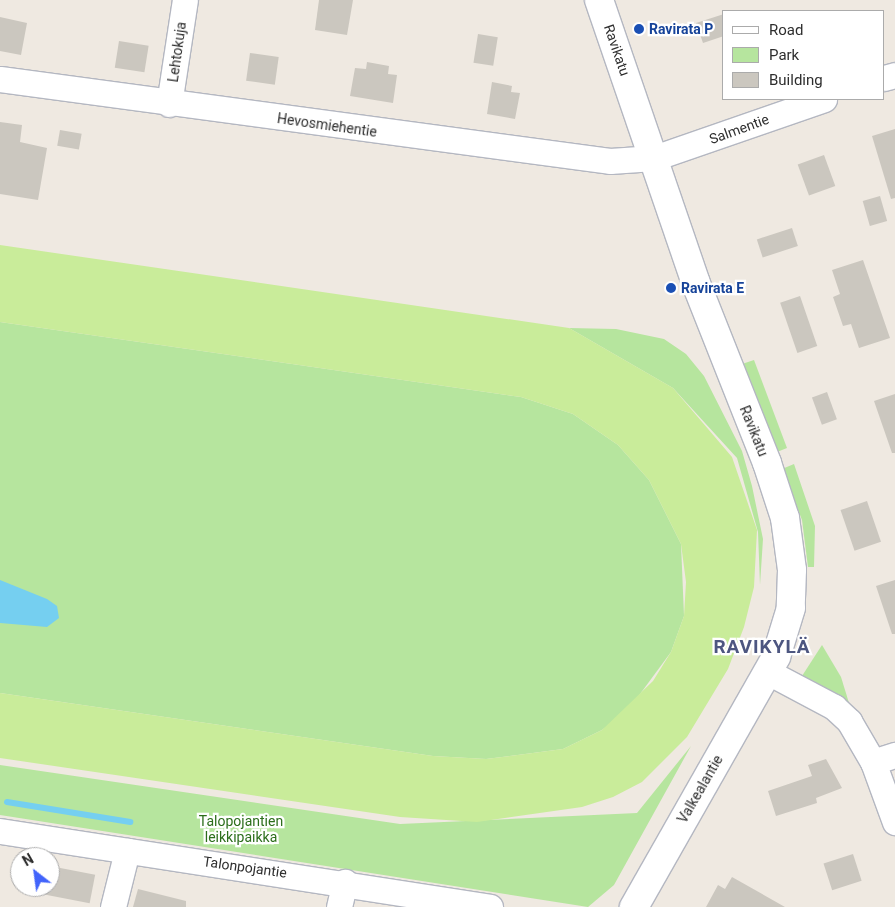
<!DOCTYPE html>
<meta charset="utf-8">
<style>
body{margin:0}
#map{position:relative;width:895px;height:907px;overflow:hidden;background:#efe9e1;font-family:Roboto,sans-serif}
div>[style]{position:absolute}
.green>*{inset:0;background:#b6e59e}
.pitch>*{inset:0;background:#c9ec9a}
.water>*{inset:0;background:#75cff0}
.stream>*{height:6px;margin:-3px;padding:0 3px;transform-origin:3px;border-radius:3px;background:#75cff0}
.building>*{inset:0;background:#cbc7bf;transform-origin:0 0}
.roads{filter:drop-shadow(1px 0 #b4b7c1) drop-shadow(-1px 0 #b4b7c1) drop-shadow(0 1px #b4b7c1) drop-shadow(0 -1px #b4b7c1)}
.street>*{height:25px;margin:-12.5px;padding:0 12.5px;transform-origin:12.5px;border-radius:12.5px;background:#fff}
.secondary>*{height:28px;margin:-14px;padding:0 14px;transform-origin:14px;border-radius:14px;background:#fff}
.dots>*{width:14px;height:14px;translate:-50% -50%;box-sizing:border-box;border:2px solid #fff;border-radius:50%}
span{translate:-50% -50%;white-space:nowrap;text-align:center;line-height:1.15;-webkit-text-stroke:4.5px #fff;paint-order:stroke}
.transit-label{font-size:14px;color:#164399;font-weight:700}
.left{translate:0 -50%;text-align:left}
.street-label{font-size:14px;color:#2e2e2e}
.park-label{font-size:14px;color:#2c6e1b}
.district-label{font-size:19px;color:#4d5680;font-weight:700;letter-spacing:1px}
.legend{position:absolute;left:722px;top:10px;width:162px;height:90px;box-sizing:border-box;background:#fff;border:1px solid #ababab;margin:0;padding:6px 9px;list-style:none;font-size:15px;color:#2e2e2e}
.legend li{display:flex;align-items:center;gap:10px;height:25px}
.legend b{width:25px;border:1px solid #ababab}
.north{position:absolute;left:10px;top:847px;width:50px;height:50px;box-sizing:border-box;background:#fff;border:1px solid #ababab;border-radius:50%;rotate:330deg;font-size:14px;font-weight:700;line-height:20px;text-align:center;color:#2e2e2e}
.north::after{content:'';display:block;margin:auto;width:18px;height:22px;background:#4264fb;clip-path:polygon(50% 0,100% 100%,50% 72%,0 100%)}
</style>
<div id="map">
<div class="green">
<div style="clip-path:polygon(0 322px,521px 397px,573px 414px,618px 445px,649px 480px,681px 544px,684px 616px,671px 652px,629px 709px,602px 730px,563px 749px,486px 759px,433px 756px,0 693px)"></div>
<div style="clip-path:polygon(569px 328px,616px 329px,664px 339px,686px 354px,704px 376px,742px 451px,752px 486px,763px 539px,760px 585px,758px 532px,737px 458px,673px 388px)"></div>
<div style="clip-path:polygon(754px 360px,787px 448px,777px 452px,742px 364px)"></div>
<div style="clip-path:polygon(794px 464px,815px 526px,814px 567px,808px 567px,802px 520px,782px 469px)"></div>
<div style="clip-path:polygon(822px 645px,841px 677px,849px 703px,802px 676px)"></div>
<div style="clip-path:polygon(691px 746px,614px 885px,588px 907px,0 815px,0 765px,400px 824px,637px 813px)"></div>
</div>
<div class="pitch">
<div style="clip-path:polygon(0 245px,569px 328px,673px 388px,732px 457px,757px 530px,754px 587px,744px 627px,728px 669px,687px 737px,642px 782px,613px 797px,582px 807px,477px 822px,400px 817px,0 758px,0 693px,433px 756px,486px 759px,563px 749px,602px 730px,653px 681px,671px 652px,684px 616px,686px 582px,681px 544px,649px 480px,618px 445px,573px 414px,521px 397px,0 322px)"></div>
</div>
<div class="water">
<div style="clip-path:polygon(0 580px,47px 599px,57px 606px,59px 618px,47px 627px,0 623px)"></div>
</div>
<div class="stream">
<div style="left:7px;top:802px;width:125px;rotate:9.2deg"></div>
</div>
<div class="building">
<div style="clip-path:polygon(319px 0,353px 0,347px 35px,315px 30px)"></div>
<div style="clip-path:polygon(724px 14px,724px 36px,703px 43px,696px 23px)"></div>
<div style="clip-path:polygon(0 17px,27px 23px,21px 55px,0 51px)"></div>
<div style="left:478px;top:34px;width:20px;height:29px;rotate:9deg"></div>
<div style="left:119px;top:41px;width:30px;height:27px;rotate:9deg"></div>
<div style="left:250px;top:53px;width:29px;height:28px;rotate:8deg"></div>
<div style="clip-path:polygon(367px 62px,389px 66px,388px 74px,397px 75px,393px 103px,350px 96px,355px 68px,366px 69px)"></div>
<div style="clip-path:polygon(492px 82px,512px 86px,511px 92px,520px 93px,515px 119px,487px 114px)"></div>
<div style="clip-path:polygon(0 122px,22px 125px,20px 142px,47px 148px,38px 200px,0 194px)"></div>
<div style="clip-path:polygon(895px 129px,895px 198px,891px 199px,872px 136px)"></div>
<div style="left:60px;top:130px;width:22px;height:16px;rotate:10deg"></div>
<div style="left:824px;top:155px;width:33px;height:28px;rotate:70deg"></div>
<div style="left:880px;top:196px;width:26px;height:18px;rotate:74deg"></div>
<div style="left:792px;top:228px;width:19px;height:37px;rotate:72deg"></div>
<div style="clip-path:polygon(863px 260px,890px 338px,859px 348px,851px 324px,843px 326px,833px 297px,840px 294px,832px 270px)"></div>
<div style="left:800px;top:296px;width:53px;height:21px;rotate:71deg"></div>
<div style="left:827px;top:392px;width:29px;height:16px;rotate:70deg"></div>
<div style="clip-path:polygon(895px 394px,895px 453px,892px 453px,874px 401px)"></div>
<div style="left:867px;top:501px;width:43px;height:28px;rotate:71deg"></div>
<div style="clip-path:polygon(895px 580px,895px 634px,892px 634px,876px 586px)"></div>
<div style="clip-path:polygon(826px 759px,842px 788px,816px 798px,817px 803px,776px 816px,768px 791px,812px 776px,808px 765px)"></div>
<div style="left:853px;top:854px;width:28px;height:31px;rotate:72deg"></div>
<div style="left:50px;top:866px;width:46px;height:29px;rotate:11deg"></div>
<div style="clip-path:polygon(732px 877px,785px 907px,706px 907px,718px 885px,725px 889px)"></div>
<div style="clip-path:polygon(138px 889px,186px 901px,186px 907px,133px 907px)"></div>
</div>
<div class="roads">
<div class="street">
<div style="left:884px;top:78px;width:11px;rotate:-15deg"></div>
<div style="left:0;top:79px;width:615px;rotate:7.66deg"></div>
<div style="left:610px;top:161px;width:44px;rotate:-3.9deg"></div>
<div style="left:654px;top:158px;width:180px;rotate:-19.1deg"></div>
<div style="left:169px;top:104px;width:105px;rotate:-81.3deg"></div>
<div style="left:768px;top:672px;width:75px;rotate:27.9deg"></div>
<div style="left:834px;top:707px;width:21px;rotate:43deg"></div>
<div style="left:849px;top:721px;width:48px;rotate:59.7deg"></div>
<div style="left:873px;top:762px;width:64px;rotate:69.9deg"></div>
<div style="left:873px;top:762px;width:23px;rotate:-18deg"></div>
<div style="left:0;top:831px;width:496px;rotate:8.8deg"></div>
<div style="left:113px;top:907px;width:58px;rotate:-76deg"></div>
<div style="left:339px;top:907px;width:26px;rotate:-77deg"></div>
</div>
<div class="secondary">
<div style="left:599px;top:0;width:297px;rotate:71.1deg"></div>
<div style="left:695px;top:281px;width:196px;rotate:68.4deg"></div>
<div style="left:767px;top:463px;width:58px;rotate:71.9deg"></div>
<div style="left:785px;top:518px;width:52px;rotate:82.3deg"></div>
<div style="left:792px;top:570px;width:38px;rotate:92deg"></div>
<div style="left:791px;top:608px;width:51px;rotate:107deg"></div>
<div style="left:776px;top:657px;width:288px;rotate:119.6deg"></div>
</div>
</div>
<div class="dots">
<div style="left:639px;top:29px;background:#1a4fb4"></div>
<div style="left:671px;top:288px;background:#1a4fb4"></div>
</div>
<div class="transit-label">
<span class="left" style="left:649px;top:29px">Ravirata P</span>
<span class="left" style="left:681px;top:288px">Ravirata E</span>
</div>
<div class="street-label">
<span style="left:617px;top:50px;rotate:71deg">Ravikatu</span>
<span style="left:177px;top:52px;rotate:-82deg">Lehtokuja</span>
<span style="left:327px;top:125px;rotate:8deg">Hevosmiehentie</span>
<span style="left:739px;top:129px;rotate:-20deg">Salmentie</span>
<span style="left:754px;top:431px;rotate:68deg">Ravikatu</span>
<span style="left:700px;top:789px;rotate:-60deg">Valkealantie</span>
<span style="left:245px;top:867px;rotate:8deg">Talonpojantie</span>
</div>
<div class="park-label">
<span style="left:241px;top:829px">Talopojantien<br>leikkipaikka</span>
</div>
<div class="district-label">
<span style="left:762px;top:647px">RAVIKYLÄ</span>
</div>
<ul class="legend">
<li><b style="height:6px;background:#fff"></b>Road</li>
<li><b style="height:14px;background:#b6e59e"></b>Park</li>
<li><b style="height:14px;background:#cbc7bf"></b>Building</li>
</ul>
<div class="north">N</div>
</div>
